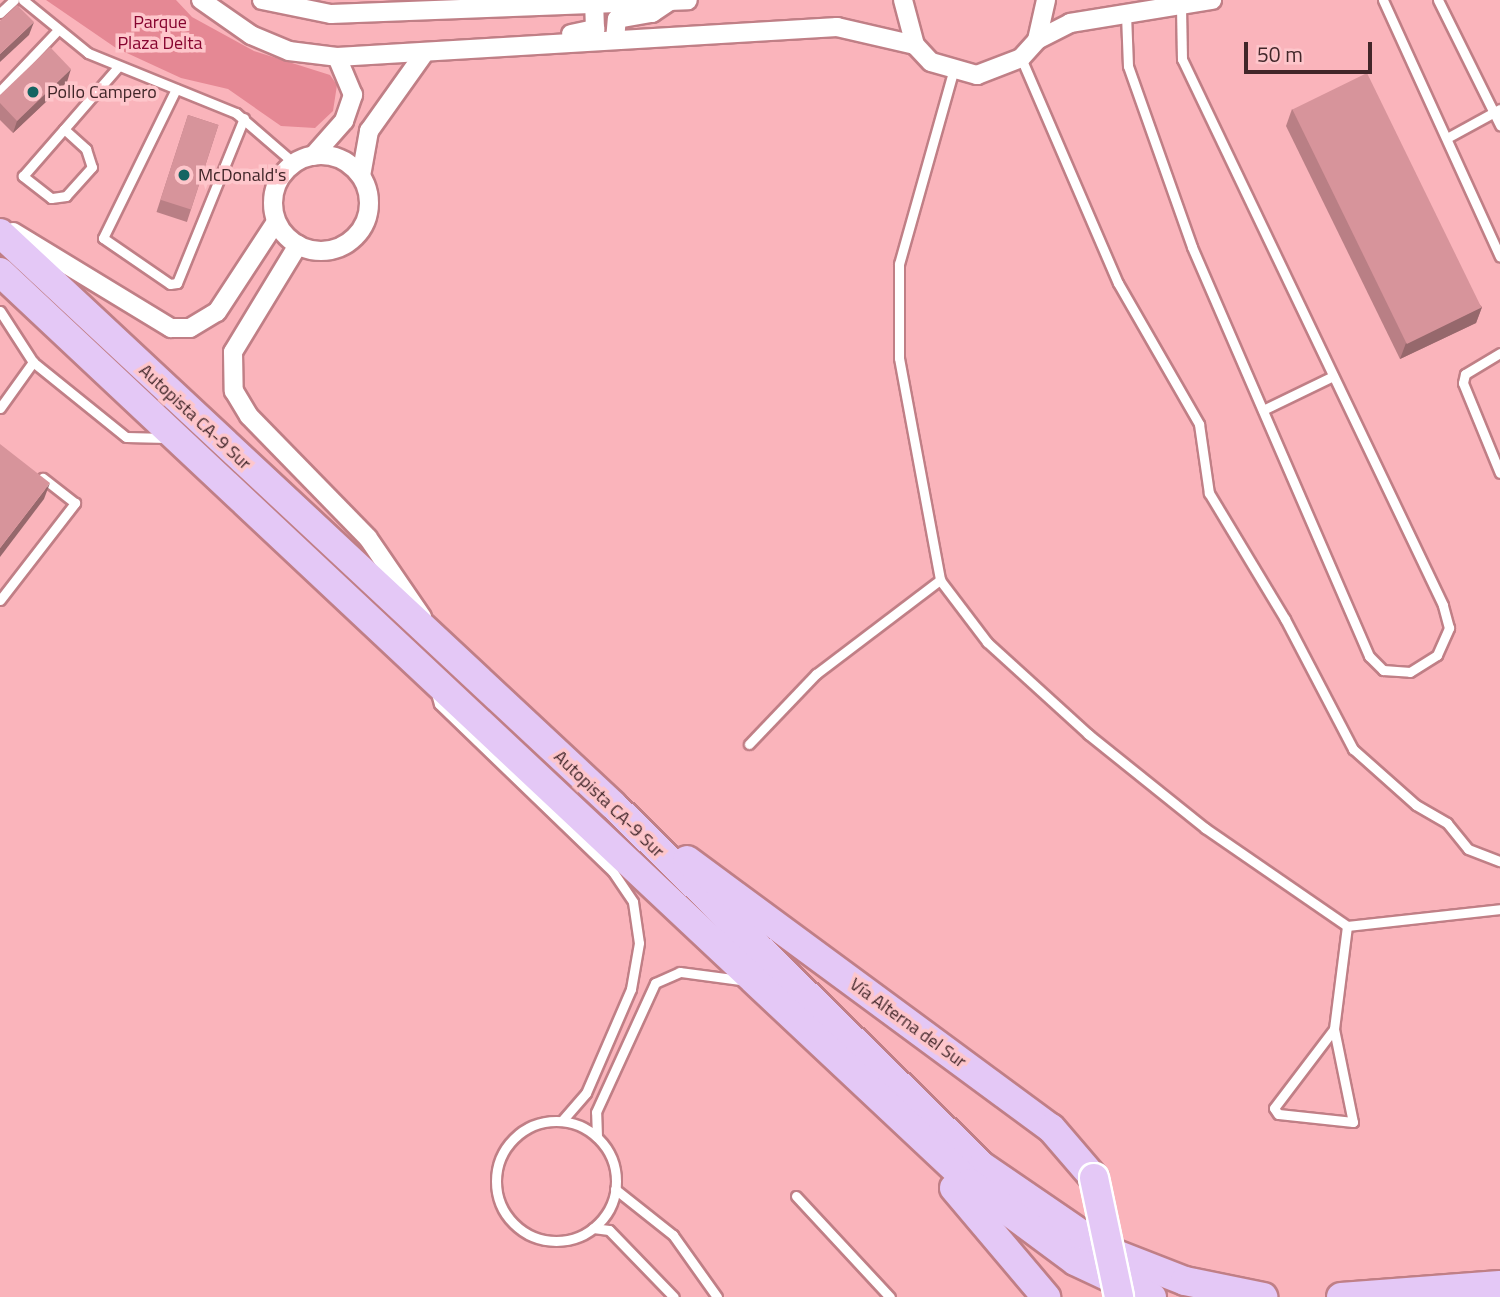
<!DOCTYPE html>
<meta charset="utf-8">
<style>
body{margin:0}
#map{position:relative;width:1500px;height:1297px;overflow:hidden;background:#fab4bb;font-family:"Titillium Web",sans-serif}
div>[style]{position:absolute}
.green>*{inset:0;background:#e58894}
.roads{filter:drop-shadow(2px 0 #c07f86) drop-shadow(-2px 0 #c07f86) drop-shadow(0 2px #c07f86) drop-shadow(0 -2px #c07f86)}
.service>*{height:9px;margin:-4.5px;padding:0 4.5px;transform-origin:4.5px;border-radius:4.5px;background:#fff}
.service>.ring{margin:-4.5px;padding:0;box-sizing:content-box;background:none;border:9px solid #fff;border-radius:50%}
.minor>*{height:18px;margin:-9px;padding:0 9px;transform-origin:9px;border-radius:9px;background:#fff}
.minor>.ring{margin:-9px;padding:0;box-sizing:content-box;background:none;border:18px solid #fff;border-radius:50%}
.trunk>*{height:28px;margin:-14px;padding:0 14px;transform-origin:14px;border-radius:14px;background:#e4c8f6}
.bridges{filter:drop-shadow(2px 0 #fff) drop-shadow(-2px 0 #fff) drop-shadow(0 2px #fff) drop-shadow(0 -2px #fff)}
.trunk-bridge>*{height:28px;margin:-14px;padding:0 14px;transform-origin:14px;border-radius:14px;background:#e4c8f6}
.wall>*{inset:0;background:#b97f85;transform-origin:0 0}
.shaded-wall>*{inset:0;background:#96686c}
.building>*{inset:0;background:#d7949b;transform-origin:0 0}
.dots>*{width:19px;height:19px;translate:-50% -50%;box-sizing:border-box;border:4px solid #fec6cb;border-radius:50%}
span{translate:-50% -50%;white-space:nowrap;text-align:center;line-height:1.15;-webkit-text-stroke:7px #fec6cb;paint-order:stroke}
.park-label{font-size:18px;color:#86042f}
.poi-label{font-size:18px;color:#412629}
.left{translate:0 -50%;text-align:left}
.street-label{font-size:18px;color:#412629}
.scale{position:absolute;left:1244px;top:42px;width:128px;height:32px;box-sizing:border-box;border:4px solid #412629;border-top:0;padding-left:9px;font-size:21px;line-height:24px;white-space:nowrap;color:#412629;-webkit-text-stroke:5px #fec6cb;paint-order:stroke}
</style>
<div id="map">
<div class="green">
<div style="clip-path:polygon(46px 0,176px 0,192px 17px,254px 51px,330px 75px,337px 85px,333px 111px,315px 128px,281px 126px,228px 89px,181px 78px,116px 48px)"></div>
</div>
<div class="roads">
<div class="service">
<div style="left:23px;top:0;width:84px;rotate:39.2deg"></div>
<div style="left:88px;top:53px;width:160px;rotate:22.1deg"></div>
<div style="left:236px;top:113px;width:77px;rotate:40.8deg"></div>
<div style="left:1383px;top:0;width:282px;rotate:65.5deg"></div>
<div style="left:1438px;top:0;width:140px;rotate:63.6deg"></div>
<div style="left:0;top:13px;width:19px;rotate:-43deg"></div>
<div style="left:1126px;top:14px;width:52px;rotate:87.8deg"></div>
<div style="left:1128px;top:66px;width:192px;rotate:70.5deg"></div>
<div style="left:1192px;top:247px;width:446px;rotate:66.6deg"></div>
<div style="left:1369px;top:656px;width:20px;rotate:45deg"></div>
<div style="left:1383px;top:670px;width:27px;rotate:4deg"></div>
<div style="left:1410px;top:672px;width:32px;rotate:-32deg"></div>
<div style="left:1437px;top:655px;width:30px;rotate:-66deg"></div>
<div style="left:1449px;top:628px;width:24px;rotate:-105deg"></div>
<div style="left:1443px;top:605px;width:605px;rotate:-115.55deg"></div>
<div style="left:1182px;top:59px;width:54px;rotate:-91.1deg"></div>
<div style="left:1021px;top:58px;width:245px;rotate:66.7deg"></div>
<div style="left:1118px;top:283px;width:163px;rotate:60.1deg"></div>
<div style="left:1199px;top:424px;width:70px;rotate:81.8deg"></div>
<div style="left:1209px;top:493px;width:147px;rotate:58.9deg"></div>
<div style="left:1285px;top:619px;width:147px;rotate:62.4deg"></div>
<div style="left:1353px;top:749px;width:84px;rotate:41.6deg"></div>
<div style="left:1416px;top:805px;width:36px;rotate:30deg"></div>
<div style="left:1447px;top:823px;width:33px;rotate:51deg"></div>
<div style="left:1468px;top:849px;width:34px;rotate:21deg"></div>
<div style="left:953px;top:72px;width:199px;rotate:105.7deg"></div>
<div style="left:899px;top:264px;width:94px;rotate:90deg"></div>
<div style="left:899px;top:358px;width:226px;rotate:79.5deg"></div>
<div style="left:940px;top:580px;width:78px;rotate:52.8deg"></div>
<div style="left:987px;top:642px;width:137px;rotate:42.3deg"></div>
<div style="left:1088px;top:734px;width:150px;rotate:38.8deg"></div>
<div style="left:1205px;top:828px;width:173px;rotate:34.6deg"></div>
<div style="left:1347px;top:926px;width:104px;rotate:97.2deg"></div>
<div style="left:1334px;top:1029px;width:95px;rotate:78.5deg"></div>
<div style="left:1353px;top:1122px;width:75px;rotate:-173.9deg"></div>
<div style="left:1278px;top:1114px;width:7px;rotate:-124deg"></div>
<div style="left:1274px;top:1108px;width:99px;rotate:-52.8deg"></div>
<div style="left:176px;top:89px;width:166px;rotate:116.1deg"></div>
<div style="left:103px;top:238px;width:81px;rotate:34.5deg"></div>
<div style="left:170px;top:284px;width:7px;rotate:-8deg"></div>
<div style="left:177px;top:283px;width:178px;rotate:-67.9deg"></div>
<div style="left:0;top:91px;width:81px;rotate:-46.5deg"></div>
<div style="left:64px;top:129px;width:30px;rotate:42deg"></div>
<div style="left:86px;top:149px;width:19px;rotate:72deg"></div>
<div style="left:92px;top:167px;width:39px;rotate:132deg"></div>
<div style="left:66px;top:196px;width:15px;rotate:172deg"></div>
<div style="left:51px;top:198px;width:36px;rotate:-142deg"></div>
<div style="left:23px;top:176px;width:62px;rotate:-48.9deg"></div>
<div style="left:64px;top:129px;width:81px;rotate:-49deg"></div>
<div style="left:1447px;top:138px;width:60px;rotate:-28.7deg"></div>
<div style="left:0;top:311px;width:61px;rotate:57.1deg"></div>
<div style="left:33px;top:362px;width:119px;rotate:38.9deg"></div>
<div style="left:126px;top:437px;width:41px;rotate:1.4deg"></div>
<div style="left:1500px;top:353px;width:41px;rotate:149deg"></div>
<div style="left:1465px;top:374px;width:9px;rotate:103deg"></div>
<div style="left:1463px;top:383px;width:97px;rotate:67.7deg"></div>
<div style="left:0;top:408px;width:57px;rotate:-54.3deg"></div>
<div style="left:1263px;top:410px;width:78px;rotate:-25.9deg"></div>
<div style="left:0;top:600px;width:123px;rotate:-52.3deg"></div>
<div style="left:75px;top:503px;width:41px;rotate:-142deg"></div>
<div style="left:436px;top:693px;width:11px;rotate:75deg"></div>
<div style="left:439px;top:704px;width:242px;rotate:44deg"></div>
<div style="left:613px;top:872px;width:36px;rotate:56deg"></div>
<div style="left:633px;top:902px;width:41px;rotate:81.7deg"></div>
<div style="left:639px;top:943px;width:47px;rotate:99.9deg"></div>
<div style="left:631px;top:989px;width:113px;rotate:113.4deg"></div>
<div style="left:586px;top:1093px;width:37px;rotate:131deg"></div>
<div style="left:749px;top:744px;width:97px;rotate:-46.3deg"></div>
<div style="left:816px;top:674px;width:156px;rotate:-37.2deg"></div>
<div style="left:1347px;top:926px;width:154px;rotate:-6.3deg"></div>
<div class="ring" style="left:496px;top:1121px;width:111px;height:111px"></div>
<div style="left:597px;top:1137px;width:25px;rotate:-92deg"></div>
<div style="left:596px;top:1112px;width:142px;rotate:-65.4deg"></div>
<div style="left:655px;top:983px;width:27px;rotate:-24deg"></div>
<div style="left:680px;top:972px;width:62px;rotate:7.5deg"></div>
<div style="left:615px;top:1189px;width:74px;rotate:38.4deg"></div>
<div style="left:673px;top:1235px;width:76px;rotate:54.6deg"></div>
<div style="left:796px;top:1196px;width:138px;rotate:47.1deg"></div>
<div style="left:593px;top:1228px;width:16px;rotate:7deg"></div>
<div style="left:609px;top:1230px;width:93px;rotate:45.9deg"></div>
</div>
<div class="minor">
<div style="left:201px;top:0;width:61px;rotate:35deg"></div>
<div style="left:251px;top:35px;width:41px;rotate:22.8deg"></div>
<div style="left:289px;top:51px;width:48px;rotate:7.1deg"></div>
<div style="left:337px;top:57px;width:501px;rotate:-3.43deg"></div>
<div style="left:837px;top:27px;width:80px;rotate:13deg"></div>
<div style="left:262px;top:0;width:70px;rotate:11.5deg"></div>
<div style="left:331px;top:14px;width:357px;rotate:-2.2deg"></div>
<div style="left:903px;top:0;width:47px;rotate:75.1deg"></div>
<div style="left:915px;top:45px;width:23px;rotate:47deg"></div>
<div style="left:931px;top:62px;width:48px;rotate:15.8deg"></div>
<div style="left:977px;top:75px;width:47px;rotate:-21.1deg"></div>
<div style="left:1021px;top:58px;width:24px;rotate:-48deg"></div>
<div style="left:1037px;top:40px;width:41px;rotate:-77.3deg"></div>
<div style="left:571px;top:34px;width:25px;rotate:-12deg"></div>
<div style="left:595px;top:29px;width:27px;rotate:-92deg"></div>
<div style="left:615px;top:40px;width:21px;rotate:-85deg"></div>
<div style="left:617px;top:19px;width:36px;rotate:-10deg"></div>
<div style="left:652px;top:13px;width:22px;rotate:-34deg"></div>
<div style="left:1037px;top:40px;width:37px;rotate:-27deg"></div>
<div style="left:1070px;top:23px;width:144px;rotate:-9.2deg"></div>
<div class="ring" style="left:273px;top:155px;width:78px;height:78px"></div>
<div style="left:313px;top:156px;width:47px;rotate:-48.5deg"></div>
<div style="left:344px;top:121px;width:28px;rotate:-71deg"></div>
<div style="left:353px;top:95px;width:41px;rotate:-112.8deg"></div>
<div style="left:361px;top:176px;width:46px;rotate:-79.9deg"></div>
<div style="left:369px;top:131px;width:93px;rotate:-54.6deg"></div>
<div style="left:13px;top:232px;width:185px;rotate:31.3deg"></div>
<div style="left:171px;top:328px;width:19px"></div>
<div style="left:190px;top:328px;width:31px;rotate:-31deg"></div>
<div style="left:217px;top:312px;width:108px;rotate:-56.8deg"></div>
<div style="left:298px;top:245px;width:125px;rotate:121.3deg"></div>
<div style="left:233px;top:352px;width:39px;rotate:89deg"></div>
<div style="left:234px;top:391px;width:29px;rotate:59deg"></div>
<div style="left:249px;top:416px;width:170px;rotate:45.7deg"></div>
<div style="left:368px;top:538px;width:96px;rotate:55.6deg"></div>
</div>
<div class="trunk">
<div style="left:0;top:233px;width:838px;rotate:43.02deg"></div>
<div style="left:613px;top:805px;width:516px;rotate:44.37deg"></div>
<div style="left:982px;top:1166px;width:147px;rotate:34.4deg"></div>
<div style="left:1103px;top:1249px;width:88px;rotate:21.3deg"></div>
<div style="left:1185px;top:1281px;width:80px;rotate:11.6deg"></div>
<div style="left:0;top:272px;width:1331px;rotate:43.2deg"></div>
<div style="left:970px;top:1183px;width:131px;rotate:36.6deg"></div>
<div style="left:1075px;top:1261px;width:85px;rotate:25.1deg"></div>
<div style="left:687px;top:860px;width:452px;rotate:36.4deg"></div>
<div style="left:1051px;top:1128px;width:66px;rotate:49.3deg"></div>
<div style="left:954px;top:1188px;width:143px;rotate:49.8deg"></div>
<div style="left:1341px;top:1297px;width:159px;rotate:-4.3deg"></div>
</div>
</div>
<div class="bridges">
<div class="trunk-bridge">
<div style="left:1094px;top:1178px;width:122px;rotate:78.1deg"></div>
</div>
</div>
<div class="wall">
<div style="clip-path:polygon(67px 82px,13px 133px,0 120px,0 95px)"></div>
<div style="clip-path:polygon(1292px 109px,1482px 307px,1476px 323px,1400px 359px,1286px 126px)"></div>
<div style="left:188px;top:115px;width:32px;height:102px;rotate:18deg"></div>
</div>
<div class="shaded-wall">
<div style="clip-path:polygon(34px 22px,29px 35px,0 62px,0 54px)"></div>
<div style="clip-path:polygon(71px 69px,67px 82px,13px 133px,17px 121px)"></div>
<div style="clip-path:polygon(1482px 307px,1476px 323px,1400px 359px,1406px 343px)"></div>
<div style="clip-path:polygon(50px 483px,44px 499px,0 557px,0 548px)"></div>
</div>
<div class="building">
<div style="clip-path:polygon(17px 5px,34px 22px,0 54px,0 21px)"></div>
<div style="clip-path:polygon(50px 47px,71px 69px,17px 121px,0 103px,0 95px)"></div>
<div style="left:1367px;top:73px;width:261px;height:83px;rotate:64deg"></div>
<div style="left:188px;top:115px;width:32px;height:89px;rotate:18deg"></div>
<div style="clip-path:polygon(0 444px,50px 483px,0 548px)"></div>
</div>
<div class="dots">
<div style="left:33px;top:92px;background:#156462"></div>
<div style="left:184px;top:175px;background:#156462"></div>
</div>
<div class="park-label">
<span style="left:160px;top:33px">Parque<br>Plaza Delta</span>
</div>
<div class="poi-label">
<span class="left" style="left:47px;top:92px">Pollo Campero</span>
<span class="left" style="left:198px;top:175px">McDonald's</span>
</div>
<div class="street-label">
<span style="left:195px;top:417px;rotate:43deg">Autopista CA-9 Sur</span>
<span style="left:609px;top:804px;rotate:44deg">Autopista CA-9 Sur</span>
<span style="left:908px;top:1023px;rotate:36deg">Vía Alterna del Sur</span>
</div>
<div class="scale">50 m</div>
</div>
